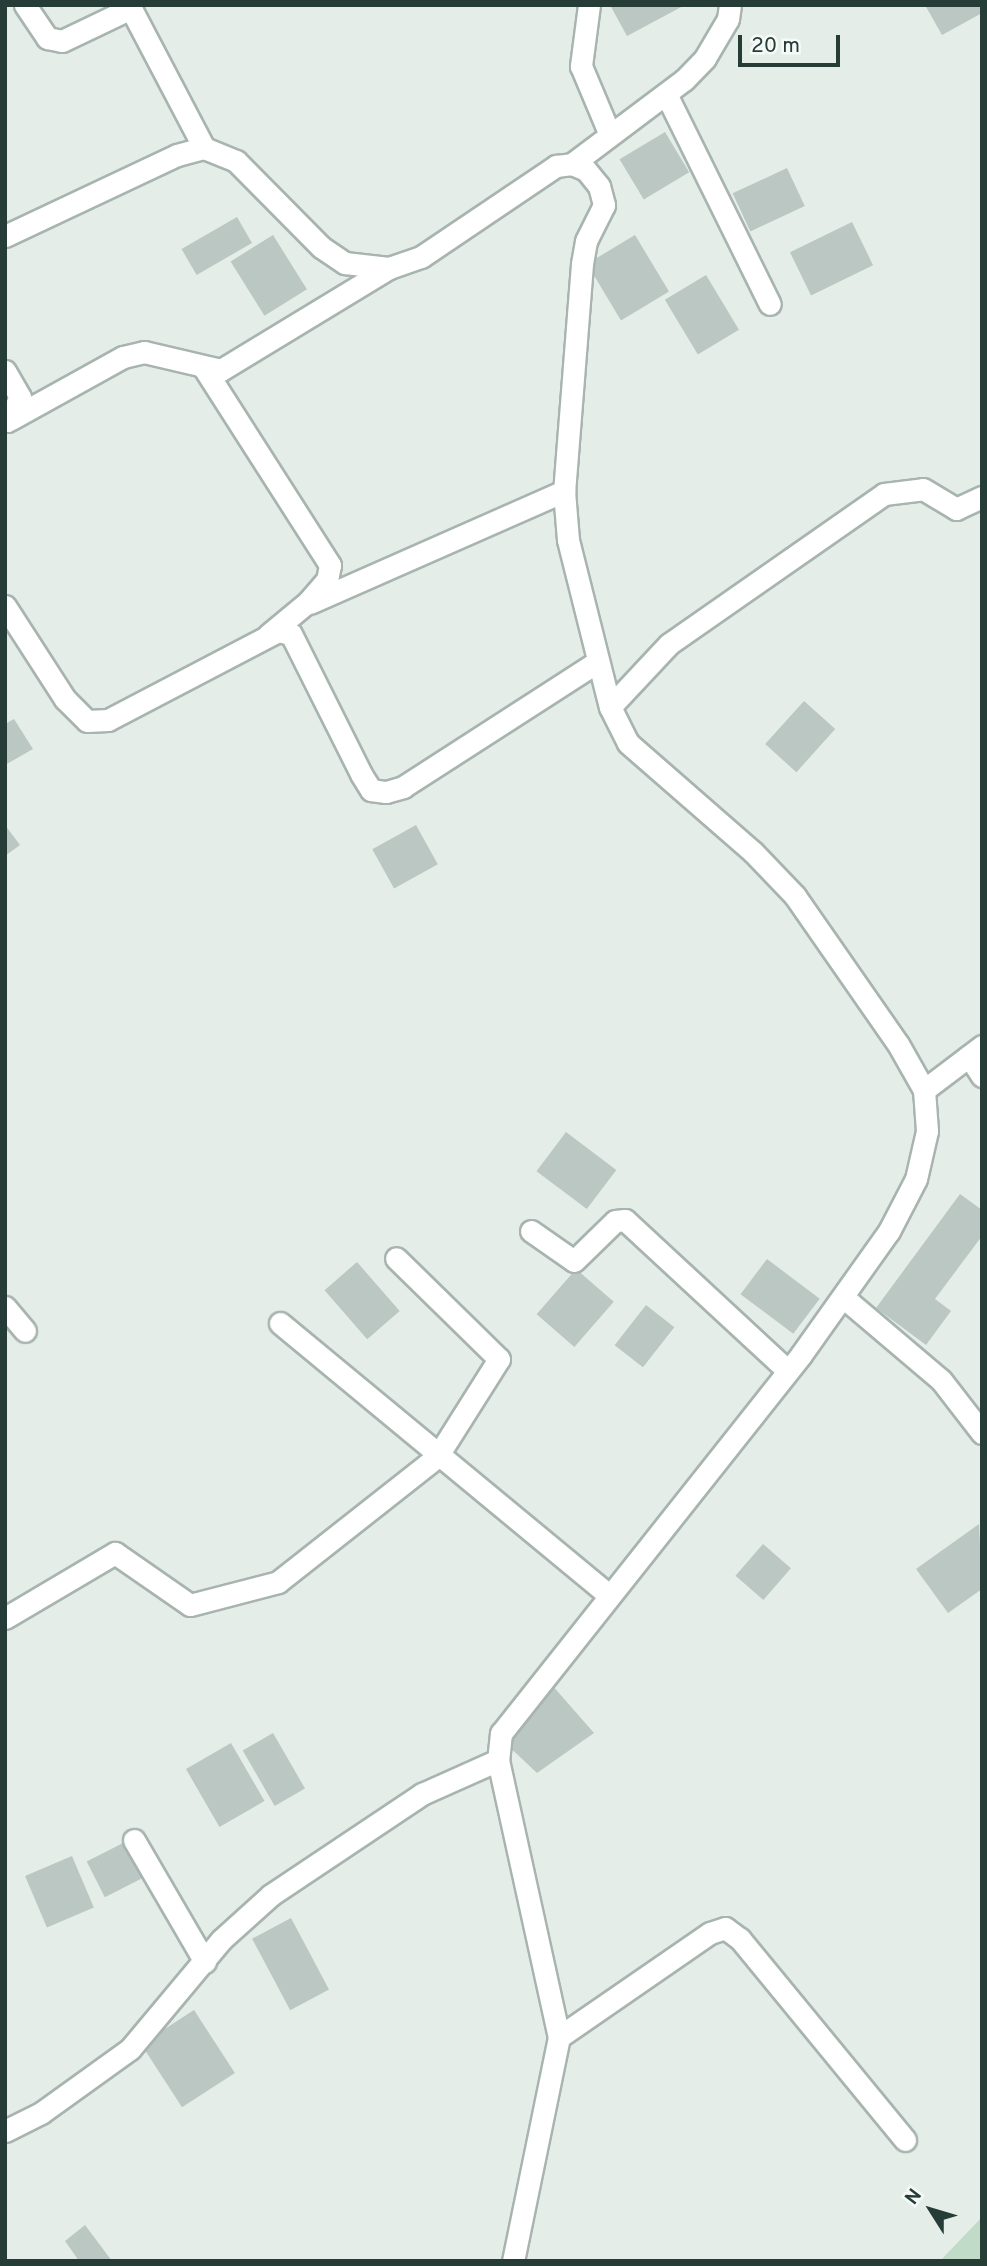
<!DOCTYPE html>
<style>
body{margin:0}
#map{position:relative;width:987px;height:2266px;overflow:hidden;background:#e5ede9;font-family:Overpass,sans-serif}
div>[style]{position:absolute}
.green>*{inset:0;background:#c1dbc9}
.building>*{inset:0;background:#bbc7c2;transform-origin:0 0}
.roads{filter:drop-shadow(2px 0 #a8b4b0) drop-shadow(-2px 0 #a8b4b0) drop-shadow(0 2px #a8b4b0) drop-shadow(0 -2px #a8b4b0)}
.street>*{height:21px;margin:-10.5px;padding:0 10.5px;transform-origin:10.5px;border-radius:10.5px;background:#fff}
.secondary>*{height:21px;margin:-10.5px;padding:0 10.5px;transform-origin:10.5px;border-radius:10.5px;background:#fff}
span{translate:-50% -50%;white-space:nowrap;text-align:center;line-height:1.15;-webkit-text-stroke:5px #f5f9f7;paint-order:stroke}
.frame{position:absolute;inset:0;border:7px solid #263c37;pointer-events:none}
.north{position:absolute;left:896px;top:2175px;width:70px;height:70px;-webkit-text-stroke:5px #f5f9f7;paint-order:stroke;rotate:307deg;font-size:19px;font-weight:700;line-height:28px;text-align:center;color:#263c37}
.north::after{content:'';display:block;margin:auto;width:24px;height:32px;background:#263c37;clip-path:polygon(50% 0,100% 100%,50% 72%,0 100%)}
.scale{position:absolute;left:738px;top:35px;width:102px;height:32px;box-sizing:border-box;border:4px solid #263c37;border-top:0;padding-left:9px;font-size:21px;line-height:24px;white-space:nowrap;color:#263c37;-webkit-text-stroke:5px #f5f9f7;paint-order:stroke}
</style>
<div id="map">
<div class="green">
<div style="clip-path:polygon(982px 2216px,982px 2261px,940px 2261px,982px 2217px)"></div>
</div>
<div class="building">
<div style="clip-path:polygon(610px 5px,685px 5px,627px 36px)"></div>
<div style="clip-path:polygon(925px 5px,982px 5px,982px 13px,942px 35px)"></div>
<div style="left:665px;top:132px;width:47px;height:53px;rotate:59deg"></div>
<div style="left:787px;top:168px;width:42px;height:60px;rotate:65deg"></div>
<div style="left:237px;top:217px;width:30px;height:64px;rotate:60deg"></div>
<div style="left:852px;top:222px;width:48px;height:69px;rotate:64deg"></div>
<div style="left:273px;top:235px;width:64px;height:50px;rotate:58deg"></div>
<div style="left:635px;top:235px;width:66px;height:56px;rotate:59deg"></div>
<div style="left:706px;top:275px;width:64px;height:48px;rotate:59deg"></div>
<div style="left:804px;top:701px;width:42px;height:58px;rotate:42deg"></div>
<div style="clip-path:polygon(14px 719px,33px 749px,5px 765px,5px 724px)"></div>
<div style="clip-path:polygon(5px 825px,20px 845px,5px 856px)"></div>
<div style="left:416px;top:825px;width:45px;height:50px;rotate:61deg"></div>
<div style="left:566px;top:1132px;width:63px;height:49px;rotate:37deg"></div>
<div style="clip-path:polygon(960px 1194px,982px 1210px,982px 1236px,935px 1299px,951px 1311px,926px 1345px,876px 1308px)"></div>
<div style="left:767px;top:1259px;width:66px;height:44px;rotate:37deg"></div>
<div style="left:357px;top:1262px;width:65px;height:43px;rotate:49deg"></div>
<div style="left:576px;top:1269px;width:50px;height:60px;rotate:41deg"></div>
<div style="left:646px;top:1305px;width:36px;height:51px;rotate:38deg"></div>
<div style="clip-path:polygon(979px 1524px,982px 1589px,948px 1613px,916px 1569px)"></div>
<div style="left:763px;top:1544px;width:37px;height:42px;rotate:41deg"></div>
<div style="clip-path:polygon(552px 1685px,594px 1733px,537px 1773px,503px 1741px)"></div>
<div style="left:273px;top:1733px;width:64px;height:35px;rotate:60deg"></div>
<div style="left:231px;top:1743px;width:67px;height:52px;rotate:60deg"></div>
<div style="left:125px;top:1842px;width:40px;height:43px;rotate:63deg"></div>
<div style="left:72px;top:1856px;width:56px;height:51px;rotate:67deg"></div>
<div style="left:291px;top:1918px;width:81px;height:44px;rotate:62deg"></div>
<div style="left:194px;top:2010px;width:75px;height:63px;rotate:57deg"></div>
<div style="clip-path:polygon(85px 2225px,112px 2261px,79px 2261px,65px 2241px)"></div>
</div>
<div class="roads">
<div class="street">
<div style="left:25px;top:5px;width:40px;rotate:56deg"></div>
<div style="left:47px;top:38px;width:15px;rotate:11deg"></div>
<div style="left:62px;top:41px;width:76px;rotate:-25.6deg"></div>
<div style="left:129px;top:5px;width:161px;rotate:62.3deg"></div>
<div style="left:589px;top:5px;width:62px;rotate:97.5deg"></div>
<div style="left:581px;top:66px;width:75px;rotate:67.2deg"></div>
<div style="left:666px;top:94px;width:234px;rotate:63.7deg"></div>
<div style="left:204px;top:368px;width:234px;rotate:57.4deg"></div>
<div style="left:330px;top:565px;width:15px;rotate:101deg"></div>
<div style="left:327px;top:580px;width:28px;rotate:131deg"></div>
<div style="left:309px;top:601px;width:53px;rotate:140.3deg"></div>
<div style="left:5px;top:371px;width:30px;rotate:60deg"></div>
<div style="left:20px;top:397px;width:27px;rotate:117deg"></div>
<div style="left:11px;top:419px;width:128px;rotate:-29deg"></div>
<div style="left:123px;top:357px;width:22px;rotate:-13deg"></div>
<div style="left:144px;top:352px;width:79px;rotate:13.2deg"></div>
<div style="left:221px;top:370px;width:197px;rotate:-31.3deg"></div>
<div style="left:310px;top:603px;width:278px;rotate:-23.8deg"></div>
<div style="left:5px;top:606px;width:111px;rotate:57.2deg"></div>
<div style="left:65px;top:699px;width:31px;rotate:45deg"></div>
<div style="left:87px;top:721px;width:21px;rotate:-3deg"></div>
<div style="left:108px;top:720px;width:192px;rotate:-27.6deg"></div>
<div style="left:278px;top:631px;width:13px;rotate:13deg"></div>
<div style="left:291px;top:634px;width:157px;rotate:63.4deg"></div>
<div style="left:361px;top:774px;width:19px;rotate:58deg"></div>
<div style="left:371px;top:790px;width:15px;rotate:8deg"></div>
<div style="left:386px;top:792px;width:18px;rotate:-16deg"></div>
<div style="left:403px;top:787px;width:231px;rotate:-32.8deg"></div>
<div style="left:610px;top:707px;width:86px;rotate:-46.9deg"></div>
<div style="left:669px;top:644px;width:262px;rotate:-34.9deg"></div>
<div style="left:884px;top:494px;width:39px;rotate:-7deg"></div>
<div style="left:923px;top:489px;width:39px;rotate:31deg"></div>
<div style="left:956px;top:509px;width:29px;rotate:-25deg"></div>
<div style="left:969px;top:1056px;width:24px;rotate:57deg"></div>
<div style="left:531px;top:1231px;width:52px;rotate:34.9deg"></div>
<div style="left:574px;top:1261px;width:57px;rotate:-44.3deg"></div>
<div style="left:615px;top:1221px;width:10px;rotate:-6deg"></div>
<div style="left:625px;top:1220px;width:222px;rotate:42.8deg"></div>
<div style="left:843px;top:1297px;width:128px;rotate:40.3deg"></div>
<div style="left:941px;top:1380px;width:67px;rotate:52.3deg"></div>
<div style="left:5px;top:1307px;width:31px;rotate:50deg"></div>
<div style="left:280px;top:1323px;width:427px;rotate:39.6deg"></div>
<div style="left:5px;top:1618px;width:128px;rotate:-30.6deg"></div>
<div style="left:115px;top:1553px;width:91px;rotate:34.7deg"></div>
<div style="left:190px;top:1605px;width:91px;rotate:-14.6deg"></div>
<div style="left:278px;top:1582px;width:202px;rotate:-38.2deg"></div>
<div style="left:437px;top:1457px;width:116px;rotate:-57.7deg"></div>
<div style="left:499px;top:1359px;width:144px;rotate:-135.6deg"></div>
<div style="left:134px;top:1840px;width:141px;rotate:59.8deg"></div>
<div style="left:559px;top:2037px;width:183px;rotate:-34.6deg"></div>
<div style="left:710px;top:1933px;width:16px;rotate:-18deg"></div>
<div style="left:725px;top:1928px;width:19px;rotate:36deg"></div>
<div style="left:740px;top:1939px;width:260px;rotate:50.6deg"></div>
<div style="left:5px;top:2131px;width:40px;rotate:-26.6deg"></div>
<div style="left:41px;top:2113px;width:110px;rotate:-35.7deg"></div>
<div style="left:130px;top:2049px;width:142px;rotate:-50.1deg"></div>
<div style="left:221px;top:1940px;width:67px;rotate:-42deg"></div>
<div style="left:271px;top:1895px;width:182px;rotate:-33.8deg"></div>
<div style="left:422px;top:1794px;width:83px;rotate:-24.1deg"></div>
</div>
<div class="secondary">
<div style="left:572px;top:164px;width:140px;rotate:-36.9deg"></div>
<div style="left:684px;top:80px;width:30px;rotate:-46deg"></div>
<div style="left:705px;top:58px;width:45px;rotate:-59.5deg"></div>
<div style="left:728px;top:19px;width:14px;rotate:-82deg"></div>
<div style="left:5px;top:236px;width:190px;rotate:-25.2deg"></div>
<div style="left:177px;top:155px;width:28px;rotate:-15deg"></div>
<div style="left:204px;top:148px;width:35px;rotate:22deg"></div>
<div style="left:236px;top:161px;width:121px;rotate:45.3deg"></div>
<div style="left:321px;top:247px;width:29px;rotate:34deg"></div>
<div style="left:345px;top:263px;width:44px;rotate:6.5deg"></div>
<div style="left:389px;top:268px;width:34px;rotate:-19deg"></div>
<div style="left:421px;top:257px;width:163px;rotate:-34deg"></div>
<div style="left:556px;top:166px;width:16px;rotate:-7deg"></div>
<div style="left:572px;top:164px;width:15px;rotate:23deg"></div>
<div style="left:586px;top:170px;width:21px;rotate:51deg"></div>
<div style="left:599px;top:186px;width:20px;rotate:75deg"></div>
<div style="left:604px;top:205px;width:40px;rotate:116.6deg"></div>
<div style="left:586px;top:241px;width:23px;rotate:100deg"></div>
<div style="left:582px;top:264px;width:228px;rotate:94.5deg"></div>
<div style="left:564px;top:491px;width:49px;rotate:85.3deg"></div>
<div style="left:568px;top:540px;width:172px;rotate:75.9deg"></div>
<div style="left:610px;top:707px;width:40px;rotate:63.4deg"></div>
<div style="left:628px;top:743px;width:166px;rotate:41.1deg"></div>
<div style="left:753px;top:852px;width:61px;rotate:46.3deg"></div>
<div style="left:795px;top:896px;width:180px;rotate:55.2deg"></div>
<div style="left:898px;top:1044px;width:53px;rotate:60.5deg"></div>
<div style="left:924px;top:1090px;width:41px;rotate:85.8deg"></div>
<div style="left:927px;top:1131px;width:49px;rotate:102.9deg"></div>
<div style="left:916px;top:1179px;width:59px;rotate:117.4deg"></div>
<div style="left:889px;top:1231px;width:152px;rotate:125.4deg"></div>
<div style="left:801px;top:1355px;width:483px;rotate:128.4deg"></div>
<div style="left:501px;top:1733px;width:27px;rotate:96deg"></div>
<div style="left:498px;top:1760px;width:284px;rotate:77.6deg"></div>
<div style="left:559px;top:2037px;width:229px;rotate:101.6deg"></div>
<div style="left:924px;top:1090px;width:73px;rotate:-37.2deg"></div>
</div>
</div>
<div class="frame"></div>
<div class="north">N</div>
<div class="scale">20 m</div>
</div>
